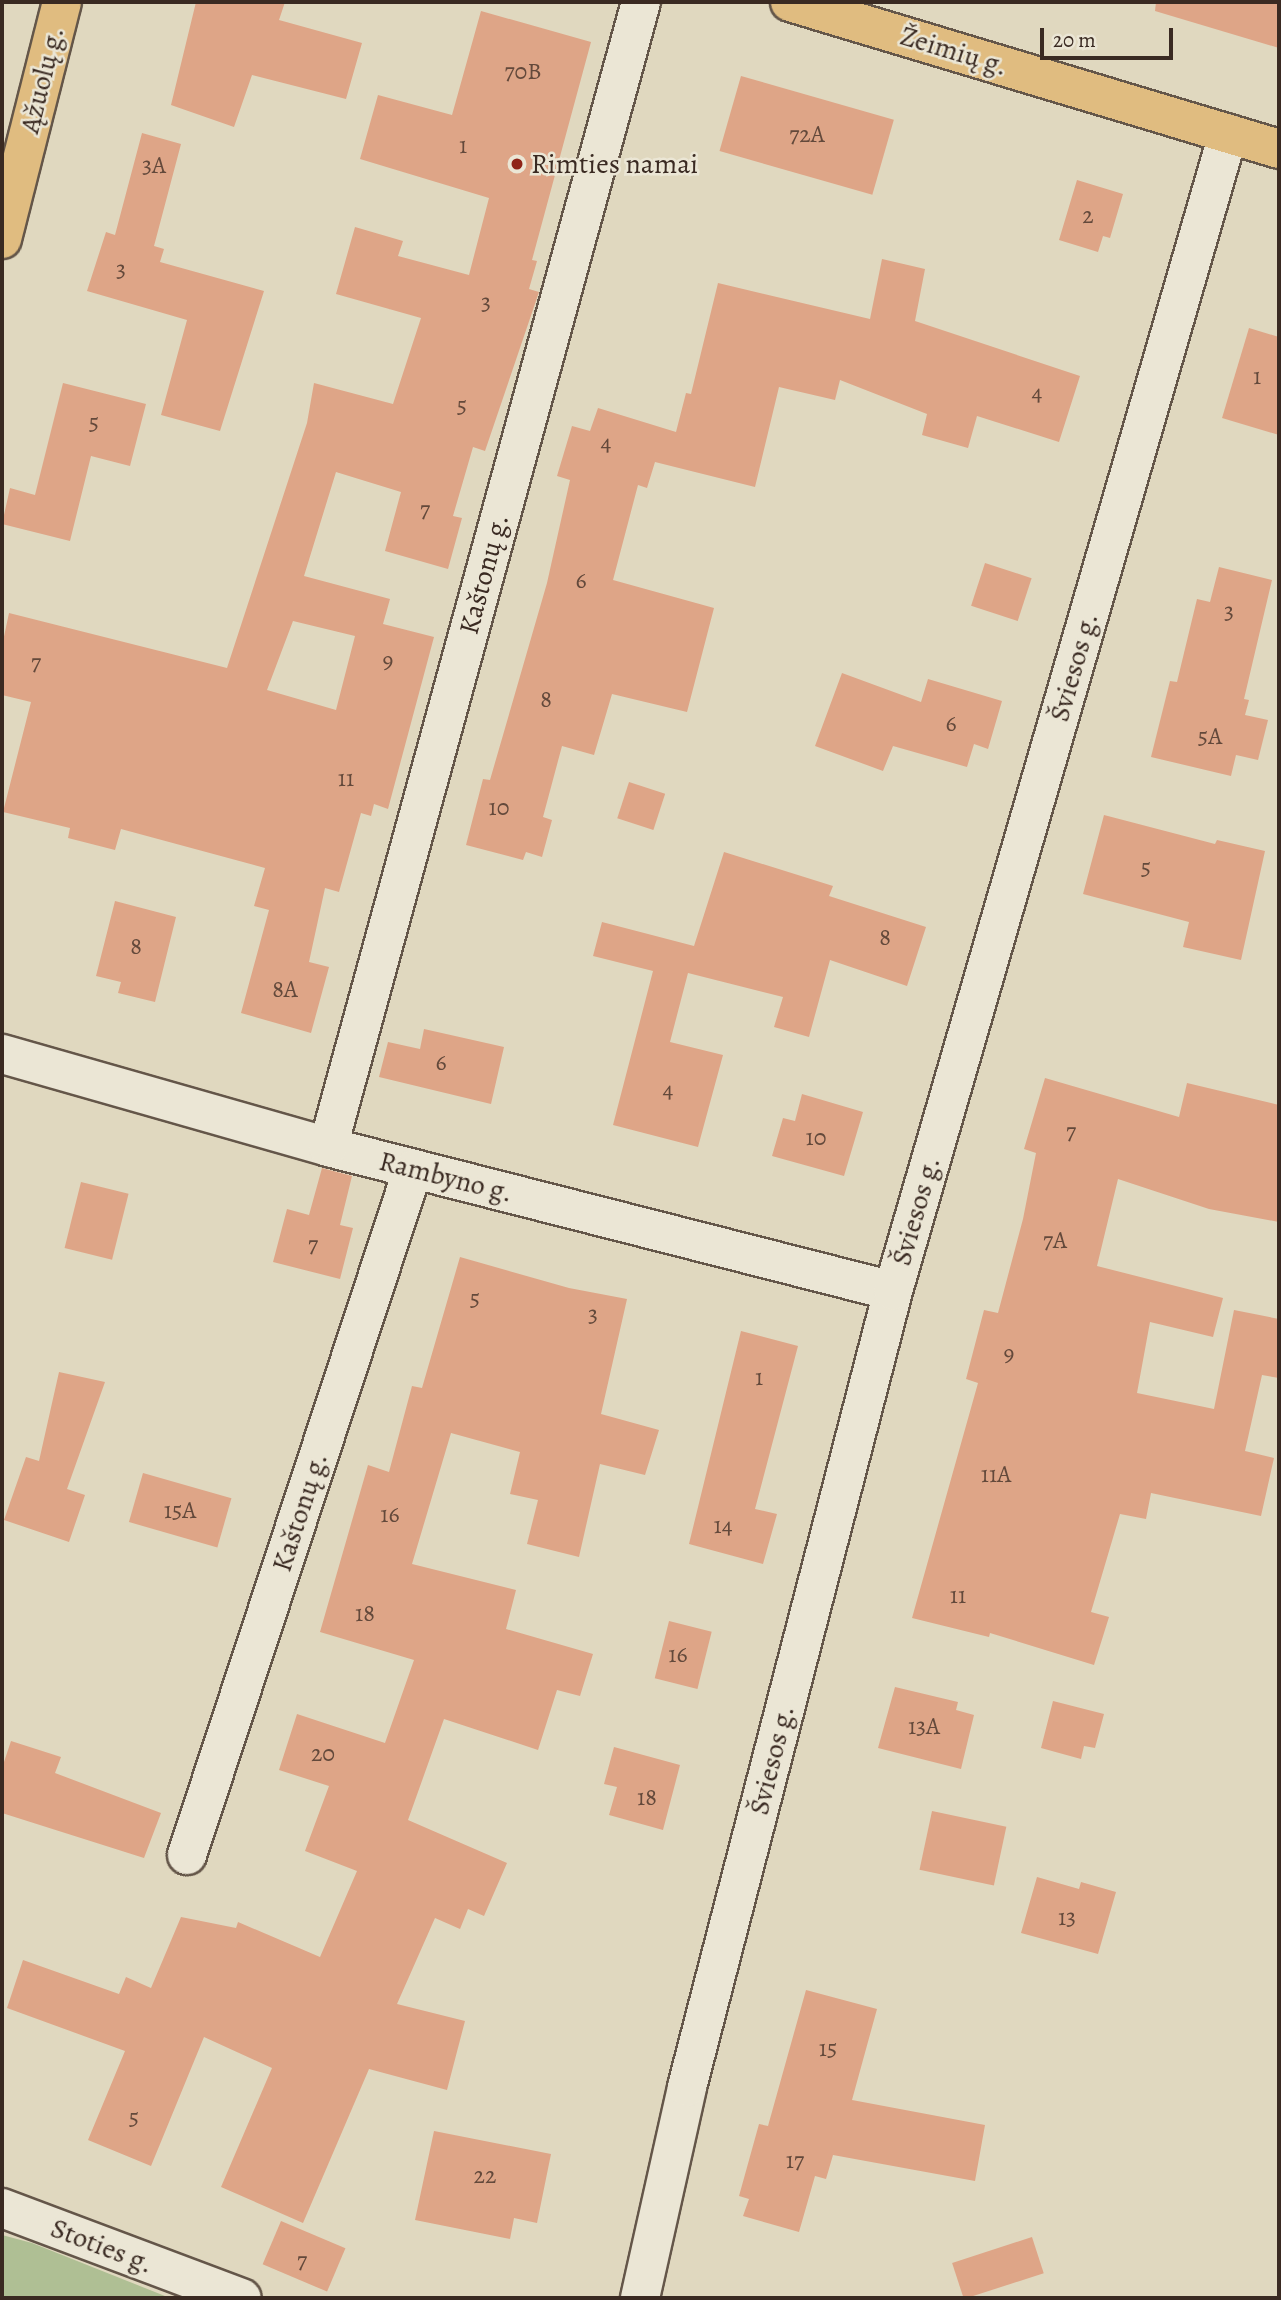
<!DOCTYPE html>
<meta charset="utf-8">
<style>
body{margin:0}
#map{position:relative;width:1281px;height:2300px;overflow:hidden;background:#e0d8bf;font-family:Alegreya,serif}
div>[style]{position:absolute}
.green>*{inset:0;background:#afbf94}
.building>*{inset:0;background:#dea587;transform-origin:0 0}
.roads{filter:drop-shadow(2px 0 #645649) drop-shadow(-2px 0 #645649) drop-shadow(0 2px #645649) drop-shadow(0 -2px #645649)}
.street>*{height:38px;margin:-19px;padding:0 19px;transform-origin:19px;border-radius:19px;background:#ebe6d5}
.primary>*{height:38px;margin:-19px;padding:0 19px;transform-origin:19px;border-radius:19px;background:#e0bc80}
.dots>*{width:19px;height:19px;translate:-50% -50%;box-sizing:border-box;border:4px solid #ebe6d5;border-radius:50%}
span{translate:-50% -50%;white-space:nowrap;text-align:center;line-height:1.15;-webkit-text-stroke:5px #ebe6d5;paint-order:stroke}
.number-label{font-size:24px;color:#63493b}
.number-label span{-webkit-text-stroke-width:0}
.street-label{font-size:28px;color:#3a2a22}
.poi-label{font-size:28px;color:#3a2a22}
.left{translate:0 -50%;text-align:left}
.frame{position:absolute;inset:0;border:4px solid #3a2a22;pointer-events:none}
.scale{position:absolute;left:1040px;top:28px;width:133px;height:32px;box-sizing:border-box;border:4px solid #3a2a22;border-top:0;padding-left:9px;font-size:21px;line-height:24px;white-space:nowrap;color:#3a2a22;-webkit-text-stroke:5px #ebe6d5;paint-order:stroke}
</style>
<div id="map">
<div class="green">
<div style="clip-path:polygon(2px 2235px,32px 2243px,170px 2298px,2px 2298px)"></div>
</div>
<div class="building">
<div style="clip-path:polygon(196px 2px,285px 2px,279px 20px,362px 43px,346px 99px,252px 75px,234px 127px,171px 105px)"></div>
<div style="clip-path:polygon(1156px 2px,1279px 2px,1279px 48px,1155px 11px)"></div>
<div style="clip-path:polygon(evenodd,481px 11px,591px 42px,532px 260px,537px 261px,529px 289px,539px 292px,485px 451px,473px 447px,453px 516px,462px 518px,448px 569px,385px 551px,401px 492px,336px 472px,304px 576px,390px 599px,383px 624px,434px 637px,388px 809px,374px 804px,371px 816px,361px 813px,339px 892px,325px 888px,309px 962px,329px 967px,311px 1033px,241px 1013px,269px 910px,254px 906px,265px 868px,121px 829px,115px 850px,68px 838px,70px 828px,3px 812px,31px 702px,2px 695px,2px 646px,9px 613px,227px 668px,307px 423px,314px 383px,393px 404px,421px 318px,336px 294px,355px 227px,403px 241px,398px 256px,469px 275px,489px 198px,360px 159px,378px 95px,452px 115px,481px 11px,293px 621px,355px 636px,336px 710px,267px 690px,293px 621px)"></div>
<div style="left:741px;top:76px;width:159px;height:78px;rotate:16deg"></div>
<div style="clip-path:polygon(142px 133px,181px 144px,154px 246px,164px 249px,160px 262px,264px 291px,220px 431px,161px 415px,187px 320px,87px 291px,106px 232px,115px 235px)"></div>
<div style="clip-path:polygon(1077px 180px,1123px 194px,1110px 238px,1103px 236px,1098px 252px,1059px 240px)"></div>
<div style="clip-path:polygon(882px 259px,925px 269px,915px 321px,1080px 376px,1059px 442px,977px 416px,968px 448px,922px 435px,927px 414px,840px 380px,835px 400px,779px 387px,755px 487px,655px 462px,647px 488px,638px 485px,613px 580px,714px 608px,687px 712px,612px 694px,594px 755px,562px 746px,543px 817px,552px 820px,542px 857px,526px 852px,523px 860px,466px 845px,483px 779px,490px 780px,547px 583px,570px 480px,557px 476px,572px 426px,590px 431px,598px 408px,676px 432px,686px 393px,691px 394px,718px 283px,870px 319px)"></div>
<div style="clip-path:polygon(1249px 328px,1279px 337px,1279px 435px,1222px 418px)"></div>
<div style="clip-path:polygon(63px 383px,146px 404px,130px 466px,91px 456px,70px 541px,2px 524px,10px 488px,35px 495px)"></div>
<div style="left:985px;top:563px;width:49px;height:45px;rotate:18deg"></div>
<div style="clip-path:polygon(1219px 567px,1272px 580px,1244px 699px,1249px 700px,1245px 715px,1268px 720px,1258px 760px,1236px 755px,1231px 776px,1151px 757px,1170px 681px,1177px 682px,1197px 599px,1210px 602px)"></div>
<div style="clip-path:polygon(842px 673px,921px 702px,928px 679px,1002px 701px,988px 749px,974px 744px,967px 767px,893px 746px,883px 771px,815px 746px)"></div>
<div style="left:629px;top:782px;width:38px;height:38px;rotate:18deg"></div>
<div style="clip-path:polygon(1104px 815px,1215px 844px,1217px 840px,1265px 851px,1241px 960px,1183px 947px,1189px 922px,1083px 894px)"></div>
<div style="clip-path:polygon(724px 852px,833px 886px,829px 896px,926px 927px,907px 986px,830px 960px,809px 1037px,774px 1027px,783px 997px,688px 973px,670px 1042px,723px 1055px,698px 1147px,613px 1125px,653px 971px,593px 956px,602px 922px,694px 946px)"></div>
<div style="clip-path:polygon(115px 901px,176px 917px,155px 1002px,118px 993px,121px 982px,96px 976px)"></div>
<div style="clip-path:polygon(424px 1029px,504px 1047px,491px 1104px,379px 1077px,388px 1042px,420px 1049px)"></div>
<div style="clip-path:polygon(1045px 1078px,1179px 1117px,1187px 1083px,1279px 1105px,1279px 1222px,1209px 1209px,1118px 1179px,1097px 1266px,1223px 1298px,1213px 1337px,1150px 1322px,1137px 1393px,1214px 1409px,1234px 1310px,1279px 1319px,1279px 1378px,1262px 1375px,1245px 1451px,1274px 1458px,1261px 1516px,1151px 1493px,1146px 1519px,1120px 1514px,1091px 1612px,1109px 1617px,1094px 1665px,990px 1633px,989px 1637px,912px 1618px,978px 1383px,966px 1379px,984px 1310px,998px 1313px,1023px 1219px,1036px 1153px,1024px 1149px)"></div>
<div style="clip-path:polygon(802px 1094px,863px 1112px,844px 1176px,772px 1156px,783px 1118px,795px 1121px)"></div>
<div style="clip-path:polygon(322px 1168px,352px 1176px,340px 1225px,353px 1228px,340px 1279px,273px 1262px,287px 1209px,309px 1215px)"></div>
<div style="left:81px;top:1182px;width:49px;height:68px;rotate:14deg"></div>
<div style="clip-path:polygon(460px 1257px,569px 1288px,627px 1299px,601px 1414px,659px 1430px,645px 1475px,600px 1464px,579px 1557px,527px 1544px,538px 1500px,510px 1494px,520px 1452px,451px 1433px,412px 1564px,516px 1590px,506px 1629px,593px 1654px,580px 1696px,557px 1690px,538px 1750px,444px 1719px,408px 1820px,507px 1863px,484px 1916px,468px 1909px,460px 1929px,435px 1918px,397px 2004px,465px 2021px,447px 2090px,369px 2069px,303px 2223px,221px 2187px,272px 2068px,204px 2037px,151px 2166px,88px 2140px,125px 2051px,7px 2008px,23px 1960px,119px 1994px,126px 1977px,151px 1988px,181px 1917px,236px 1928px,238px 1922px,320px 1957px,357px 1871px,305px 1851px,329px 1786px,279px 1770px,297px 1714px,385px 1743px,414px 1660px,320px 1632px,368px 1465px,389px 1472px,412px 1386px,422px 1388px)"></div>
<div style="clip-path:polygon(741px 1331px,798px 1346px,755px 1509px,777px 1514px,763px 1564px,689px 1544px)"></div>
<div style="clip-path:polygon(59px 1372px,105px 1382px,67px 1489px,85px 1495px,69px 1542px,4px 1520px,26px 1457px,39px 1461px)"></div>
<div style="left:143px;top:1473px;width:92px;height:51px;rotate:16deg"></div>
<div style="left:669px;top:1621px;width:44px;height:59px;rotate:14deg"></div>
<div style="clip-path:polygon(895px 1687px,958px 1702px,956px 1710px,974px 1715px,961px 1769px,878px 1748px)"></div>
<div style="clip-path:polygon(1053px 1701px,1104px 1714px,1095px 1748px,1084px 1746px,1081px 1759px,1041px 1748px)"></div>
<div style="clip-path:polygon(11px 1741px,61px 1757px,55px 1773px,161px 1813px,144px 1858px,2px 1813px,2px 1768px)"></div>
<div style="clip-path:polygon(614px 1747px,680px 1765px,663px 1830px,609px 1815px,617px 1787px,604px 1784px)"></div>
<div style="left:932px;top:1811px;width:76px;height:60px;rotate:12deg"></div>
<div style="clip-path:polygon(1037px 1877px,1079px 1889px,1081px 1882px,1116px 1892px,1098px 1954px,1021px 1933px)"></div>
<div style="clip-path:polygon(806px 1990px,877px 2009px,852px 2100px,985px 2125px,975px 2181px,833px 2155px,826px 2179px,815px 2176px,799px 2232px,743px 2216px,749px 2199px,739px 2196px,759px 2124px,768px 2126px)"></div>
<div style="clip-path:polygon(434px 2131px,551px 2154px,537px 2223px,514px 2218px,510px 2239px,415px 2220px)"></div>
<div style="left:281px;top:2221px;width:70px;height:47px;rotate:23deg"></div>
<div style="left:1032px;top:2237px;width:38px;height:84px;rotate:72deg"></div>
</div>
<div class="roads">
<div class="street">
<div style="left:2px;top:1054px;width:339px;rotate:15.9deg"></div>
<div style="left:328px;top:1147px;width:583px;rotate:14.3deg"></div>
<div style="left:328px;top:1147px;width:1187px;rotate:-74.71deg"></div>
<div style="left:187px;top:1855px;width:722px;rotate:-71.77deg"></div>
<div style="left:2px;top:2208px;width:256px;rotate:20.6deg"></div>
<div style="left:640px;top:2298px;width:216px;rotate:-77.4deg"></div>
<div style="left:687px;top:2087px;width:822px;rotate:-75.49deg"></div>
<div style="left:893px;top:1291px;width:1205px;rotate:-73.85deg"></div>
</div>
<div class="primary">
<div style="left:790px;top:2px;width:511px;rotate:16.73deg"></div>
<div style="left:2px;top:239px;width:244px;rotate:-75.8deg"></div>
</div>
</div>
<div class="dots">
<div style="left:517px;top:164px;background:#8f2418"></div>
</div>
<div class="number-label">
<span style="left:523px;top:72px">70B</span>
<span style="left:807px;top:135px">72A</span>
<span style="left:463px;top:146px">1</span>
<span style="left:154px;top:166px">3A</span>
<span style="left:1088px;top:216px">2</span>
<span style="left:121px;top:270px">3</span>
<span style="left:486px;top:303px">3</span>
<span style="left:1257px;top:377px">1</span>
<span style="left:1037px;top:393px">4</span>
<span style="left:462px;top:406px">5</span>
<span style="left:94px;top:423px">5</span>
<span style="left:606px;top:443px">4</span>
<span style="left:425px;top:510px">7</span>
<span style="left:581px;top:581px">6</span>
<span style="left:1229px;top:612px">3</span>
<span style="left:388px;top:661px">9</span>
<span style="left:36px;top:663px">7</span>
<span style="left:546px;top:700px">8</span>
<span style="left:951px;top:724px">6</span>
<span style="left:1210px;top:737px">5A</span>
<span style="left:346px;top:779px">11</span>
<span style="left:499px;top:808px">10</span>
<span style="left:1146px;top:868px">5</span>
<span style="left:885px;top:938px">8</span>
<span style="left:136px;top:947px">8</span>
<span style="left:285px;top:990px">8A</span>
<span style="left:441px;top:1063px">6</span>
<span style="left:668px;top:1090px">4</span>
<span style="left:1071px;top:1132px">7</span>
<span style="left:816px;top:1138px">10</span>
<span style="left:1055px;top:1241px">7A</span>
<span style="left:313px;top:1245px">7</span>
<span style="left:475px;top:1299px">5</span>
<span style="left:593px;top:1315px">3</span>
<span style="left:1009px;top:1354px">9</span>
<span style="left:759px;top:1378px">1</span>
<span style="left:996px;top:1475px">11A</span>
<span style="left:180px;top:1511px">15A</span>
<span style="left:390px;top:1515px">16</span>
<span style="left:723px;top:1526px">14</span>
<span style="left:958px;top:1596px">11</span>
<span style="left:365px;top:1614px">18</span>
<span style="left:678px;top:1655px">16</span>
<span style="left:924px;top:1727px">13A</span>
<span style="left:323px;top:1754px">20</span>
<span style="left:647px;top:1798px">18</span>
<span style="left:1067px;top:1918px">13</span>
<span style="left:828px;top:2049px">15</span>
<span style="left:134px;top:2118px">5</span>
<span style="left:795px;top:2161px">17</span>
<span style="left:485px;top:2176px">22</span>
<span style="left:302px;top:2261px">7</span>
</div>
<div class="street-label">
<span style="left:954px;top:51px;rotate:17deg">Žeimių g.</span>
<span style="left:42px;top:80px;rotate:-76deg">Ąžuolų g.</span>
<span style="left:484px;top:574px;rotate:-75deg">Kaštonų g.</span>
<span style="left:1074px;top:667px;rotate:-74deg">Šviesos g.</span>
<span style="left:446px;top:1177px;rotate:14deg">Rambyno g.</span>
<span style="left:916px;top:1211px;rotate:-74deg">Šviesos g.</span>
<span style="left:300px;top:1512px;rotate:-72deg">Kaštonų g.</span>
<span style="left:772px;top:1760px;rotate:-76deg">Šviesos g.</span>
<span style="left:102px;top:2246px;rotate:21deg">Stoties g.</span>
</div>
<div class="poi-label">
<span class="left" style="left:531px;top:164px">Rimties namai</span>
</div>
<div class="frame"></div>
<div class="scale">20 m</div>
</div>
